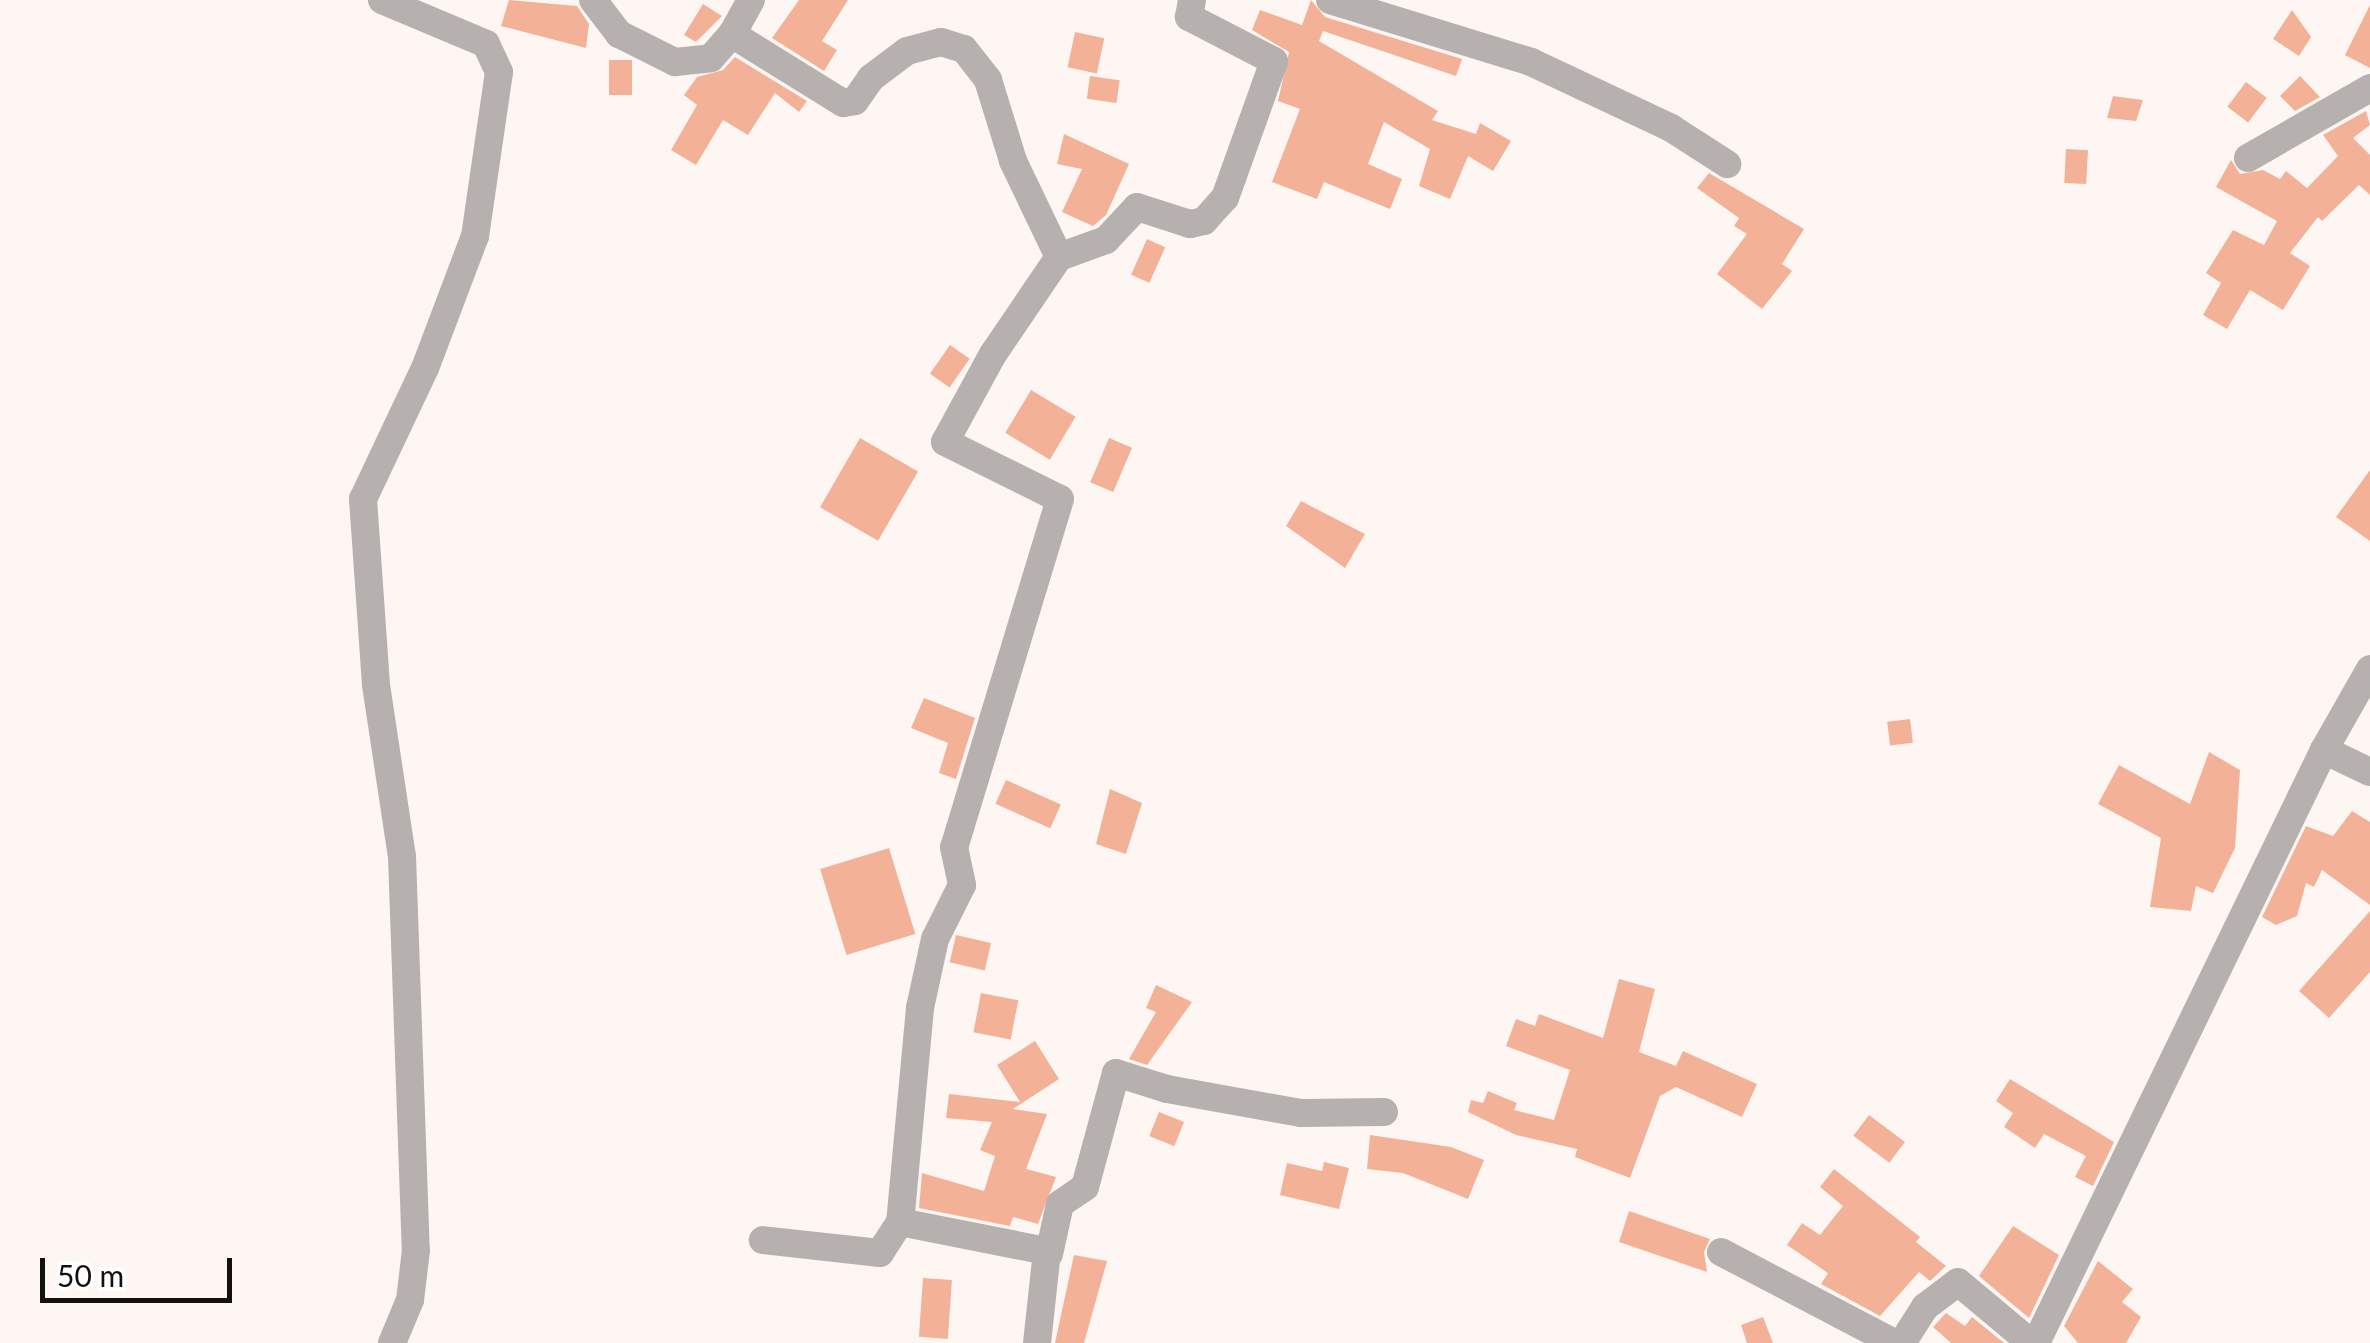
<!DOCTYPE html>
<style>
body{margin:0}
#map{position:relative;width:2370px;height:1343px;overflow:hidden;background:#fef6f3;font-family:Lato,sans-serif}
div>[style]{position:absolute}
.building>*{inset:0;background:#f3b297;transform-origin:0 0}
.street>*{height:28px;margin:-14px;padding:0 14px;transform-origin:14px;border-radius:14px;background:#b6b0ae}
span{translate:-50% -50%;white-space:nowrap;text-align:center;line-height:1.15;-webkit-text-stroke:10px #fff;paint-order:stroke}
.scale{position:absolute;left:40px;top:1258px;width:192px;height:45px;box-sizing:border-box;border:5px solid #14100e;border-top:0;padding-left:12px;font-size:30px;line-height:35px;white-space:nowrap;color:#14100e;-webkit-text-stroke:8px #fff;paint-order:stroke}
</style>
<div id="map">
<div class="building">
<div style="clip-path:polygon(509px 0,577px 6px,589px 24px,586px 48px,501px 26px)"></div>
<div style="clip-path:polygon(799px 0,848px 0,822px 41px,837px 50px,824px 71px,772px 38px)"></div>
<div style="clip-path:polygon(1311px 0,1325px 17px,1462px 59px,1456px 76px,1323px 31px,1319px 41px,1438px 111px,1432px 120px,1476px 134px,1480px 123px,1511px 141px,1493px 171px,1468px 156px,1450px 199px,1419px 186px,1430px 149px,1384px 122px,1368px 164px,1402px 179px,1390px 209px,1324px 182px,1317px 199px,1272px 182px,1300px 109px,1278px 101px,1289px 52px,1252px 30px,1260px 10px,1302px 25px)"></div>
<div style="clip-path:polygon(703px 4px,722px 16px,696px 42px,684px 35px)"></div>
<div style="clip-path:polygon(2370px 5px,2370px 68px,2345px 55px)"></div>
<div style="clip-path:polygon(2292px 10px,2311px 37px,2299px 56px,2273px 39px)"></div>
<div style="left:1075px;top:32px;width:30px;height:36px;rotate:12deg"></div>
<div style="clip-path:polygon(735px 57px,807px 101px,799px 112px,775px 93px,748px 135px,723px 120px,696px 165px,671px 150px,697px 105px,684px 95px,697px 77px,723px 70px)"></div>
<div style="left:609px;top:60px;width:23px;height:35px"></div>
<div style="left:1090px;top:76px;width:30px;height:23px;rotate:8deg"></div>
<div style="clip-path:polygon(2300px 76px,2320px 97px,2295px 111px,2280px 96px)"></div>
<div style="left:2246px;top:82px;width:26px;height:31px;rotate:37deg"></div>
<div style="clip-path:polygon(2113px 96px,2143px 100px,2136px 121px,2107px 118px)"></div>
<div style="clip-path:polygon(2366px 111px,2370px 125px,2353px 138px,2370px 155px,2370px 195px,2359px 185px,2322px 221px,2318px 217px,2290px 253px,2310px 266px,2283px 310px,2250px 290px,2227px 329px,2203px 315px,2221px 283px,2206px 273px,2233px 230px,2264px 245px,2277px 221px,2216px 187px,2231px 160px,2240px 174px,2263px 170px,2280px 179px,2286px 171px,2307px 188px,2338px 156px,2323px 135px)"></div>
<div style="clip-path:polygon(1064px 134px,1129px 164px,1106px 215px,1093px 226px,1062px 212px,1082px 169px,1057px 164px)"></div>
<div style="left:2066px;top:149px;width:22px;height:34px;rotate:3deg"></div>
<div style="clip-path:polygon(1709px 173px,1804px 229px,1782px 264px,1792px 271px,1762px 309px,1717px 274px,1747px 234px,1734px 226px,1739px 218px,1697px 188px)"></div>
<div style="left:1147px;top:239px;width:20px;height:39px;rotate:24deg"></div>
<div style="left:950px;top:345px;width:24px;height:35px;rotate:35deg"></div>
<div style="left:1031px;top:390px;width:52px;height:50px;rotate:31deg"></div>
<div style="left:860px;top:438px;width:67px;height:80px;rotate:30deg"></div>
<div style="left:1109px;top:438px;width:25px;height:48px;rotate:23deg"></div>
<div style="clip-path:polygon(2370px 470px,2370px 541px,2336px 517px)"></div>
<div style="clip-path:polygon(1301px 501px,1365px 534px,1345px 568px,1286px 526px)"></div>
<div style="clip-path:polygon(924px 698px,975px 718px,956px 779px,939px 773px,948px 743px,911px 728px)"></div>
<div style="left:1910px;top:719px;width:24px;height:23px;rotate:83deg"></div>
<div style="clip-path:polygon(2209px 752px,2240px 770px,2235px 848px,2213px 893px,2196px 886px,2191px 911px,2150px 907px,2161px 838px,2098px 804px,2119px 765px,2190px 804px)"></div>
<div style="left:1006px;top:780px;width:60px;height:26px;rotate:24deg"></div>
<div style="clip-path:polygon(1110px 789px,1142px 803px,1126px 854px,1096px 844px)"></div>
<div style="clip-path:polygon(2352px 811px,2370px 822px,2370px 905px,2322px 870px,2314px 887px,2306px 883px,2297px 916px,2276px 925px,2262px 917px,2306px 826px,2333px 836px)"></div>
<div style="left:889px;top:848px;width:90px;height:72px;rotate:73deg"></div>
<div style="clip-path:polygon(2370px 911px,2370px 972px,2329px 1018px,2299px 991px)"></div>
<div style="left:956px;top:935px;width:36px;height:28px;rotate:13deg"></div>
<div style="clip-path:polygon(1619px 979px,1655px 989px,1639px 1052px,1676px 1066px,1683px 1051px,1757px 1084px,1742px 1117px,1676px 1087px,1660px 1096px,1630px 1178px,1575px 1157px,1577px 1149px,1516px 1135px,1468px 1112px,1471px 1100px,1483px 1103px,1488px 1091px,1517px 1103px,1514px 1110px,1554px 1120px,1570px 1070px,1506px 1046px,1516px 1019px,1535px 1026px,1539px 1014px,1603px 1038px)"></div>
<div style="clip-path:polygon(1156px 985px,1192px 1002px,1147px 1065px,1129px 1059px,1156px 1012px,1146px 1008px)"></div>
<div style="left:981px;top:993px;width:38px;height:40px;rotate:11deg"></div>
<div style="clip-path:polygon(1035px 1041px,1059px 1079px,1013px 1109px,1047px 1114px,1026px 1169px,1056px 1177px,1038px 1224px,1013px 1217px,1010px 1226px,919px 1208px,922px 1173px,984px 1191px,995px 1156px,980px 1150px,992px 1122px,946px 1118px,949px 1094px,1020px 1102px,997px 1065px)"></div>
<div style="clip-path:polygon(2010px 1079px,2114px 1142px,2093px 1186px,2075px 1177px,2086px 1156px,2044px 1134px,2035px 1148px,2004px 1127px,2013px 1113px,1996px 1101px)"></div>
<div style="left:1159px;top:1112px;width:27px;height:26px;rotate:22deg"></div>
<div style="left:1869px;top:1115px;width:45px;height:26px;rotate:37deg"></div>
<div style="clip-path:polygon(1370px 1135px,1451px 1147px,1484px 1160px,1468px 1199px,1403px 1173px,1367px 1169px)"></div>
<div style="clip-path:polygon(1324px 1162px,1349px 1168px,1339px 1209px,1280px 1195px,1287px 1163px,1322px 1171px)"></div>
<div style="clip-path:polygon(1834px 1169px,1920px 1237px,1916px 1242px,1946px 1266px,1930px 1281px,1919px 1272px,1880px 1316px,1821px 1284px,1828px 1273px,1787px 1245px,1802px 1223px,1820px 1235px,1843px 1206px,1820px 1187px)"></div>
<div style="clip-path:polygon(1629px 1211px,1710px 1239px,1704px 1252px,1707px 1272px,1619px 1242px)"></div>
<div style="clip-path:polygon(2013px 1226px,2059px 1255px,2029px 1318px,1979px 1276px)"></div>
<div style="clip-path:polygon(1074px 1255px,1107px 1261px,1084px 1343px,1055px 1343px)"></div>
<div style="clip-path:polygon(2098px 1261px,2133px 1289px,2122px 1302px,2141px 1317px,2126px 1343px,2078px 1343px,2064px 1326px)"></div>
<div style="left:923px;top:1278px;width:29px;height:59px;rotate:4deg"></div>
<div style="clip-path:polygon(1946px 1313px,1965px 1326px,1972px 1317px,2004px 1343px,1951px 1343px,1933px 1327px)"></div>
<div style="clip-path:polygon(1763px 1317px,1773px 1343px,1747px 1343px,1741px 1325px)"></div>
</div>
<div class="street">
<div style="left:382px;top:0;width:113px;rotate:22.9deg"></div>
<div style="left:486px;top:44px;width:31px;rotate:65deg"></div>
<div style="left:499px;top:72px;width:166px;rotate:98.3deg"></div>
<div style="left:475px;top:236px;width:141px;rotate:110.7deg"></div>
<div style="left:425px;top:368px;width:145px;rotate:115.3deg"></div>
<div style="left:363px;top:499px;width:186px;rotate:86deg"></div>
<div style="left:376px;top:685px;width:173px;rotate:81.4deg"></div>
<div style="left:402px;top:856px;width:394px;rotate:88deg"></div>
<div style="left:416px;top:1250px;width:50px;rotate:96.8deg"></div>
<div style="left:410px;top:1300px;width:47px;rotate:112.7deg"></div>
<div style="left:593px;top:0;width:43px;rotate:52.6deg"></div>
<div style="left:619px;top:34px;width:63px;rotate:26.6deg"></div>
<div style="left:675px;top:62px;width:36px;rotate:-6deg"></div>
<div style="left:711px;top:58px;width:32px;rotate:-49deg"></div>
<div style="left:751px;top:0;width:39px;rotate:119deg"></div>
<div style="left:732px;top:34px;width:131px;rotate:31.9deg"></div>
<div style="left:843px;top:103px;width:12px;rotate:-9deg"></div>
<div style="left:855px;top:101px;width:28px;rotate:-55deg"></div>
<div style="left:871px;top:78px;width:45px;rotate:-36.9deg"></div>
<div style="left:907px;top:51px;width:35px;rotate:-15deg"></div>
<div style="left:941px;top:42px;width:24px;rotate:17deg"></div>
<div style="left:964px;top:49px;width:39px;rotate:52deg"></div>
<div style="left:988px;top:80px;width:85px;rotate:72.8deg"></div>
<div style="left:1013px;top:161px;width:106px;rotate:64.4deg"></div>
<div style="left:1059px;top:257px;width:117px;rotate:124.2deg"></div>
<div style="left:993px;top:354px;width:100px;rotate:118.6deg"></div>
<div style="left:945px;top:442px;width:128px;rotate:26.4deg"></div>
<div style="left:1060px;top:499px;width:364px;rotate:106.9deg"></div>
<div style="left:954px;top:847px;width:39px;rotate:78deg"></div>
<div style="left:962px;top:885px;width:60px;rotate:116.6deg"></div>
<div style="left:935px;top:939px;width:71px;rotate:102.3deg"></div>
<div style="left:920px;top:1008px;width:215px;rotate:95.3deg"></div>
<div style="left:900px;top:1222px;width:37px;rotate:123deg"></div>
<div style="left:880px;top:1253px;width:118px;rotate:-173.7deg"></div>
<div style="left:1330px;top:0;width:210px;rotate:17.1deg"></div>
<div style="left:1531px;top:62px;width:155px;rotate:25.2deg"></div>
<div style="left:1671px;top:128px;width:67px;rotate:32.7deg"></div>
<div style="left:2248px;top:158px;width:141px;rotate:-29.8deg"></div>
<div style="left:1059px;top:257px;width:50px;rotate:-19.9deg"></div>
<div style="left:1106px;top:240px;width:45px;rotate:-46.8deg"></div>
<div style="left:1137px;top:207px;width:56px;rotate:17.8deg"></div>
<div style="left:1190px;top:224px;width:14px;rotate:-12deg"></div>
<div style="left:1204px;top:221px;width:31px;rotate:-48deg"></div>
<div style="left:1225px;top:198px;width:145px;rotate:-70.3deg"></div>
<div style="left:1274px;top:61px;width:96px;rotate:-152.6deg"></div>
<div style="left:1189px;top:17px;width:17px;rotate:-80deg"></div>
<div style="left:2324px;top:750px;width:51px;rotate:25.6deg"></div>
<div style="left:900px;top:1222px;width:150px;rotate:11.2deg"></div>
<div style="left:1047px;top:1251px;width:93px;rotate:96.2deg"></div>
<div style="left:1721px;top:1252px;width:195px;rotate:27.7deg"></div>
<div style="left:1049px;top:1254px;width:51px;rotate:-77.6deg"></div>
<div style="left:1060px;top:1204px;width:30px;rotate:-34deg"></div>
<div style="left:1085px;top:1187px;width:118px;rotate:-74.8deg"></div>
<div style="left:1116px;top:1073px;width:53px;rotate:17.4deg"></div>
<div style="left:1167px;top:1089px;width:136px;rotate:10.2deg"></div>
<div style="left:1301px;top:1113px;width:83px;rotate:-0.7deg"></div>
<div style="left:1902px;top:1343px;width:43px;rotate:-57.4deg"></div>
<div style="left:1925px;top:1307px;width:41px;rotate:-37.1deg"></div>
<div style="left:1958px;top:1282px;width:95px;rotate:39.9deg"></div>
<div style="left:2036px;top:1343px;width:659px;rotate:-64.1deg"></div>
<div style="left:2324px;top:750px;width:93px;rotate:-60.4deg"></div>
</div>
<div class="scale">50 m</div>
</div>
